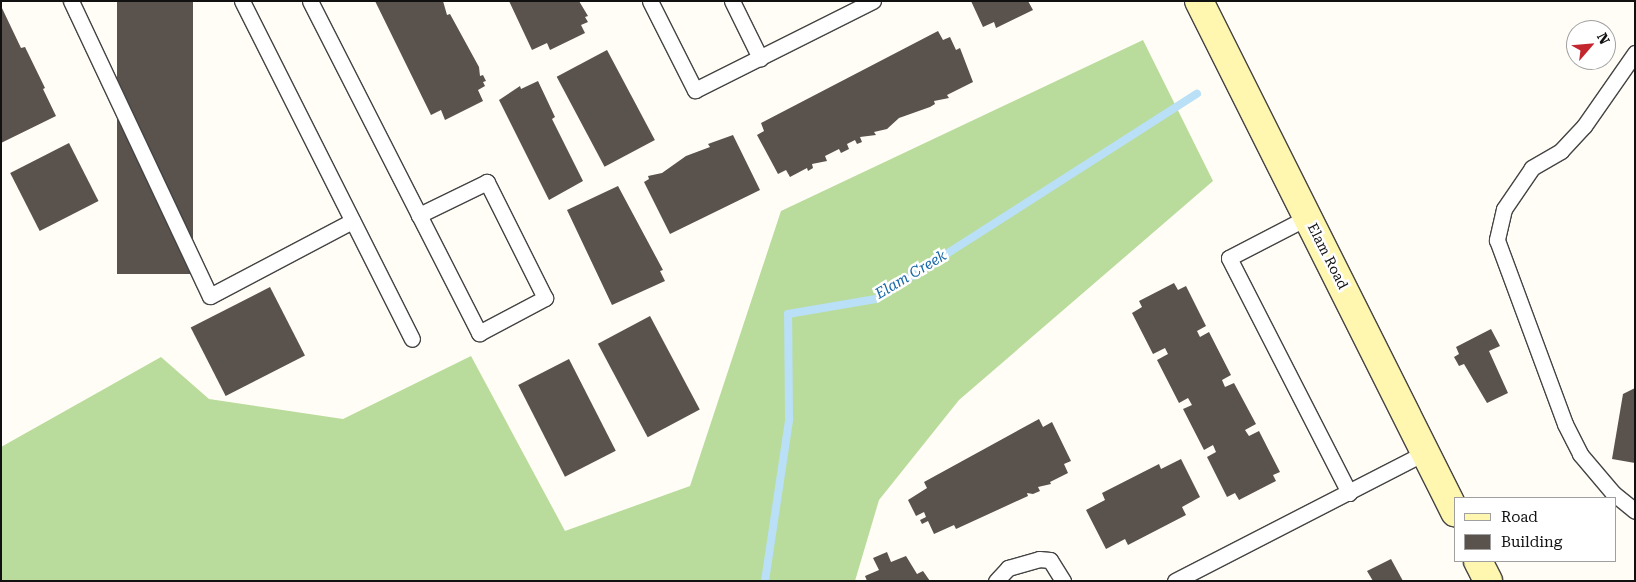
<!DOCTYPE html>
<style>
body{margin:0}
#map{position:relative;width:1636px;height:582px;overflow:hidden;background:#fffdf5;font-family:"Roboto Serif",serif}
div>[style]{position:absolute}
.forest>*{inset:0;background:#b9dc9c}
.stream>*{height:8px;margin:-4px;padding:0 4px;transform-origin:4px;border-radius:4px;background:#b9e0f7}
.building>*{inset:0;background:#5a524d;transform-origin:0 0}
.roads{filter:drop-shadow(1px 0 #444) drop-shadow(-1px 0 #444) drop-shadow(0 1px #444) drop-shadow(0 -1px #444)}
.service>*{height:15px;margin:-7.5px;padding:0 7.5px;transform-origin:7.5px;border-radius:7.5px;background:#fff}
.secondary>*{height:28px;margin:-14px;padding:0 14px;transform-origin:14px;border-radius:14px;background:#fff6b0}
span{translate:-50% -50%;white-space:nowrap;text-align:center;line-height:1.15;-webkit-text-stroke:5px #fff;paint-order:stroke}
.street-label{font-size:14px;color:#111}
.water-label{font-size:15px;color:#1768a6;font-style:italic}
.frame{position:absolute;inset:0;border:2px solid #111;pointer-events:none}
.legend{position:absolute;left:1454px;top:497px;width:162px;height:65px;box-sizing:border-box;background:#fff;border:1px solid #a0a0a0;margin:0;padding:6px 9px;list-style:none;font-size:15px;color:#111}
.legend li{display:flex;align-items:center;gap:10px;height:25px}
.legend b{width:25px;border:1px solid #a0a0a0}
.north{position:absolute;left:1566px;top:20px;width:50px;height:50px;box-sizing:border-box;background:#fff;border:1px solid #a0a0a0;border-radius:50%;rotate:63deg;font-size:14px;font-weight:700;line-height:20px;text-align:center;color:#111}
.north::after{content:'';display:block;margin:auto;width:18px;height:22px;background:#c4262e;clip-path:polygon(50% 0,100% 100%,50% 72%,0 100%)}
</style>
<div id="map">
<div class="forest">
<div style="clip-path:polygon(1143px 40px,1213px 181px,959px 400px,879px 500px,855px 581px,1px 581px,1px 447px,161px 357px,209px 399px,343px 419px,471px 356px,565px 531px,690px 486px,781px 211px)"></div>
</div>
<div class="stream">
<div style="left:765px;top:581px;width:163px;rotate:-81.5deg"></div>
<div style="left:789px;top:420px;width:106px;rotate:-90.5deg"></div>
<div style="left:788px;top:314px;width:89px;rotate:-9.7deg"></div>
<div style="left:876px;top:299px;width:381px;rotate:-32.6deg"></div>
</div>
<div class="building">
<div style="left:117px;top:1px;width:76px;height:273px"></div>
<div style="clip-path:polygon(375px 1px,443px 1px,447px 15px,450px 14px,479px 67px,480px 76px,483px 75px,486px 81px,483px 82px,485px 86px,478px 90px,483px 101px,445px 120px,441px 110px,431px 115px)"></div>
<div style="clip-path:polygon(509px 1px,579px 1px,588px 16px,585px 17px,588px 22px,581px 25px,585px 33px,550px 50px,547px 43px,532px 50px)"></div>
<div style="clip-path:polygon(971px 1px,1028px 1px,1033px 10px,996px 28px,994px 22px,983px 27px)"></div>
<div style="clip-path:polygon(1px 6px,21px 48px,25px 47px,45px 88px,43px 89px,56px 116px,1px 143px)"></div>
<div style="clip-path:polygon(938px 31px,943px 40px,950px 37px,956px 50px,960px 48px,973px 82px,947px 95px,949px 98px,934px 101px,935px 104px,930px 107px,899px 118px,887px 129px,874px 132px,876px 135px,860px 137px,862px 142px,857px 144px,855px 140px,847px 144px,849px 149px,841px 153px,839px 149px,825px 156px,827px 161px,812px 164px,813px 168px,808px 171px,807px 168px,790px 177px,786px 170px,778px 174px,757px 135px,764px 131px,761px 123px)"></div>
<div style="left:607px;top:50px;width:102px;height:57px;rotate:62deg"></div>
<div style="clip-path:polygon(538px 81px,555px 117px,552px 119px,583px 181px,549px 200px,499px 100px,520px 86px,521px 89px)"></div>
<div style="clip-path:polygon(733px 135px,760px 190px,670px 234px,644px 182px,649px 179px,648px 176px,662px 173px,686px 156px,710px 147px,708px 144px)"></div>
<div style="left:69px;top:143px;width:65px;height:66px;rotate:63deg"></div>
<div style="clip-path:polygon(618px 186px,663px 270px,660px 271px,665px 281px,612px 305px,567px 210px)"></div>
<div style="clip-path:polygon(1174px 283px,1178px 290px,1186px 286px,1206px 326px,1197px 331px,1200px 337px,1209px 332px,1231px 375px,1222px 380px,1225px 387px,1234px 383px,1256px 424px,1245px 430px,1249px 436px,1259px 431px,1280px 472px,1273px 475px,1276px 481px,1239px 500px,1235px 493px,1227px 497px,1207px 457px,1216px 452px,1213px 445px,1204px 450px,1183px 409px,1192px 405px,1188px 398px,1179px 403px,1157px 360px,1168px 354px,1165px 348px,1153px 354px,1132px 313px,1142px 307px,1139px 301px)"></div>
<div style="left:270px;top:287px;width:77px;height:89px;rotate:63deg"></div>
<div style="left:650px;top:316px;width:106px;height:59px;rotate:62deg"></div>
<div style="clip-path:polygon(1491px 329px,1500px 346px,1489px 351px,1508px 393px,1487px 403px,1464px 364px,1459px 366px,1454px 357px,1459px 354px,1456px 347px)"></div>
<div style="left:569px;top:359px;width:103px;height:57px;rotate:63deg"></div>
<div style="clip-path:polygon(1635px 388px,1635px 463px,1612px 459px,1623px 394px)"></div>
<div style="clip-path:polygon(1039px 419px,1043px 427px,1052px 422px,1071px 461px,1064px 464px,1068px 473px,1050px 482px,1051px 484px,1038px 487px,1040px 491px,1033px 494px,1027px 493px,1028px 496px,956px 529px,954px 525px,934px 534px,928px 521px,922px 524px,920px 520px,926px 517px,924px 512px,916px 516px,908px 500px,927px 488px,924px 482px)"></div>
<div style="clip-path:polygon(1181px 459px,1200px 497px,1182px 507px,1186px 515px,1128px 545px,1125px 539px,1106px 549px,1086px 510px,1105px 500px,1102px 493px,1159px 464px,1161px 469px)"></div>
<div style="clip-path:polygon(887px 552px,891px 562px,906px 556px,917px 574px,923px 571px,930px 581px,867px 581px,865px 576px,879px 570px,873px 558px)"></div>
<div style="clip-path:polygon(1391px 559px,1403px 581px,1373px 581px,1367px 571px)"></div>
</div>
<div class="roads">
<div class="service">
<div style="left:71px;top:1px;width:326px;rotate:64.8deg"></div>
<div style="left:210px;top:296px;width:161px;rotate:-27.8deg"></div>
<div style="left:242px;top:1px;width:378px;rotate:63.3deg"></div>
<div style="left:310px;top:1px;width:373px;rotate:63deg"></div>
<div style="left:479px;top:333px;width:75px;rotate:-27.9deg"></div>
<div style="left:545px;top:298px;width:130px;rotate:-116.6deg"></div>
<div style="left:487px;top:182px;width:76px;rotate:154.1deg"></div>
<div style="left:650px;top:1px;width:100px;rotate:63.2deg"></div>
<div style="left:695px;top:90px;width:199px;rotate:-26.6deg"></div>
<div style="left:732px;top:1px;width:64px;rotate:63.8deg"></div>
<div style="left:1635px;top:53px;width:89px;rotate:124.9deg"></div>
<div style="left:1584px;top:126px;width:34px;rotate:133deg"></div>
<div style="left:1561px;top:151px;width:34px;rotate:150deg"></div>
<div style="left:1532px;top:168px;width:50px;rotate:124.3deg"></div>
<div style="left:1504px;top:209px;width:32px;rotate:103deg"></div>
<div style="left:1497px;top:240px;width:196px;rotate:69.7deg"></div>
<div style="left:1565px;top:424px;width:34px;rotate:63deg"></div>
<div style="left:1580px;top:454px;width:51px;rotate:49.8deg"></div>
<div style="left:1613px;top:493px;width:28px;rotate:39deg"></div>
<div style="left:1308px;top:217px;width:89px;rotate:152.6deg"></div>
<div style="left:1229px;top:258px;width:264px;rotate:62.9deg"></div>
<div style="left:996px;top:581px;width:18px;rotate:-47deg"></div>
<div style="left:1008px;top:568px;width:32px;rotate:-16deg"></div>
<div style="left:1039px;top:559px;width:11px;rotate:5deg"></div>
<div style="left:1050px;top:560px;width:25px;rotate:58deg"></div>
<div style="left:1175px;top:581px;width:282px;rotate:-27.2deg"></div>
</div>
<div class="secondary">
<div style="left:1199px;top:1px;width:572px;rotate:63.39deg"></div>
<div style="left:1478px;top:561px;width:22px;rotate:63deg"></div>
</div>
</div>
<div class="street-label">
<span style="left:1328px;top:256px;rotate:63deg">Elam Road</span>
</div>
<div class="water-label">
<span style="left:911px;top:275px;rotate:-31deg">Elam Creek</span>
</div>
<div class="frame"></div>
<ul class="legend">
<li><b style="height:6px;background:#fff6b0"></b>Road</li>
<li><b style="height:14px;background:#5a524d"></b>Building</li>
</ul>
<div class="north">N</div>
</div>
